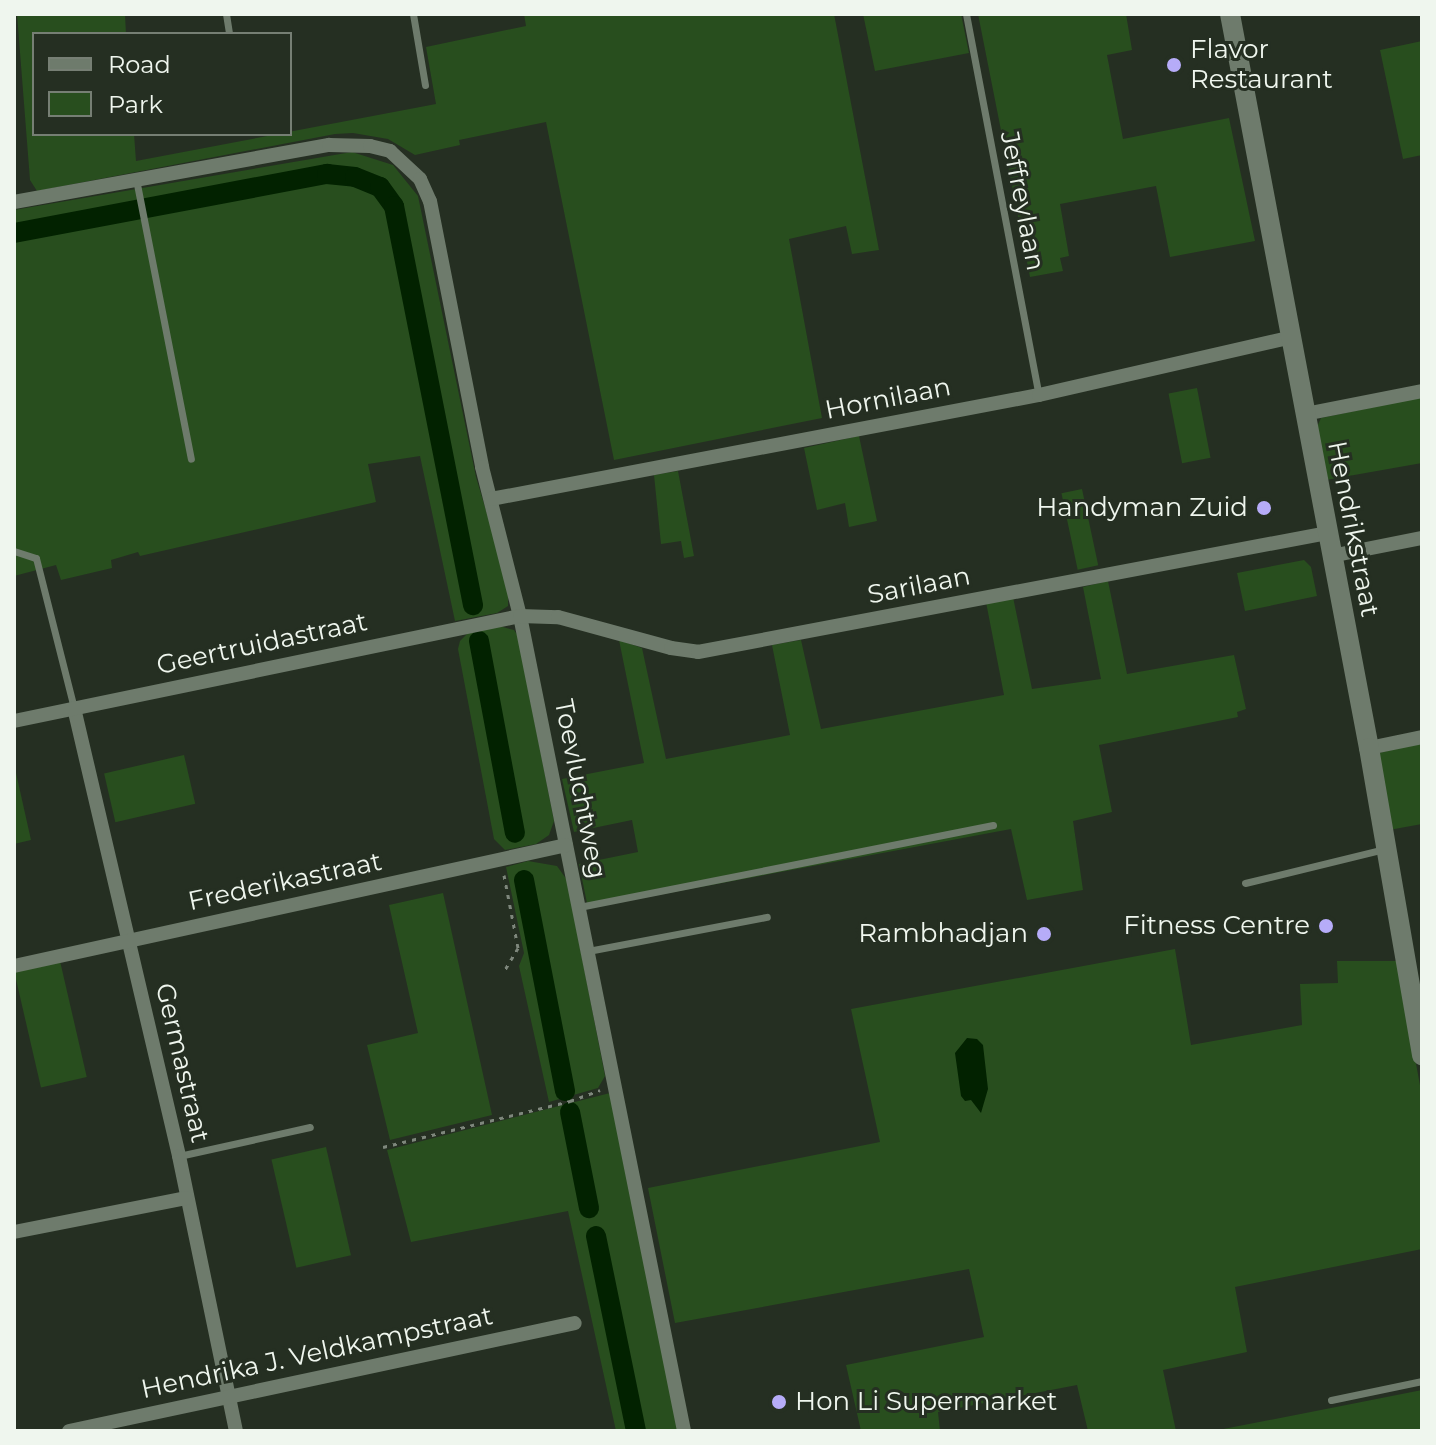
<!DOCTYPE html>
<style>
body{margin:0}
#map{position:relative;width:1436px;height:1445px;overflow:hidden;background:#252f22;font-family:Montserrat,sans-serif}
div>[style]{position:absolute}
.green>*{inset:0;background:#284e1e;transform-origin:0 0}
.water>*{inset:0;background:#022200}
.canal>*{height:20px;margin:-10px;padding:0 10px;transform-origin:10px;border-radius:10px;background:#022200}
.path>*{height:3px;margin-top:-1.5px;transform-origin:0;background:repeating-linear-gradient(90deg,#7e877c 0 4px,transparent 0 10px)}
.lane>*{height:7px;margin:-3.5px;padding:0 3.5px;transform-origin:3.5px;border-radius:3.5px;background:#6e7b6c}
.street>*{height:14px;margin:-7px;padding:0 7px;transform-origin:7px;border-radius:7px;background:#6e7b6c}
.secondary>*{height:20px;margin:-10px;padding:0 10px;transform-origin:10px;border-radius:10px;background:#6e7b6c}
.dots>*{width:22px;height:22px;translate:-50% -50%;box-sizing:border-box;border:4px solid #252f22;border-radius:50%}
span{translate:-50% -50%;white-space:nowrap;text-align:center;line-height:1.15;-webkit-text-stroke:6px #252f22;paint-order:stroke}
.poi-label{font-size:26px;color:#eff6ee}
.left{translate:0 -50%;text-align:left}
.right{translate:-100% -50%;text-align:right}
.street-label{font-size:26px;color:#eff6ee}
.frame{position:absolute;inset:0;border:16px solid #eff6ee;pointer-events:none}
.legend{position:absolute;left:32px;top:32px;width:260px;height:104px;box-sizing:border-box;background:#252f22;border:2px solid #767f74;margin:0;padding:10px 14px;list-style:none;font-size:24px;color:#eff6ee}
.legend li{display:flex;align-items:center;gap:16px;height:40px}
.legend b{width:40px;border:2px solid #767f74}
</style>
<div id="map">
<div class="green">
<div style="clip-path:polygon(17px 14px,125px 14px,126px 34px,34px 34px,34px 134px,134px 134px,136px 161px,436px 104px,426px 47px,526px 26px,524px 14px,834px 14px,879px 250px,852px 254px,846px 226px,789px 239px,822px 418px,614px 460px,546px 122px,459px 140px,460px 145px,415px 155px,388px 139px,353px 133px,335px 134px,37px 191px,30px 180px)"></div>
<div style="clip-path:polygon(863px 14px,961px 14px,969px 53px,875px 71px)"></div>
<div style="clip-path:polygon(978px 14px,1126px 14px,1132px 50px,1107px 55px,1123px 139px,1229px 118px,1255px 241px,1170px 257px,1156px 186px,1060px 204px,1069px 256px,1060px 258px,1063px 271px,1030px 277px)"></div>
<div style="clip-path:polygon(1422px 41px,1422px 155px,1403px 159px,1380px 50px)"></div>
<div style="clip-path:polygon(352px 152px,393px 165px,418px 196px,476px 477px,508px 584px,508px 606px,497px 613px,455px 621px,420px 456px,368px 464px,376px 502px,140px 556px,138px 552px,111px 560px,112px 568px,61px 580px,56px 565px,14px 576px,14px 210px)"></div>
<div style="left:1197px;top:388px;width:71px;height:29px;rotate:79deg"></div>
<div style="clip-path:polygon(1422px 397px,1422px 463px,1326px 480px,1317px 427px,1321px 418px)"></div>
<div style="clip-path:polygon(859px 436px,877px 521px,849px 527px,845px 503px,817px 510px,804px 448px)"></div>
<div style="clip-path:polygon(678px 471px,694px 556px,684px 558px,681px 541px,661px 544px,654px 475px)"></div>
<div style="left:1082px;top:489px;width:78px;height:21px;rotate:78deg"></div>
<div style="clip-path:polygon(1304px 560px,1311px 567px,1317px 596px,1245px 611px,1237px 573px)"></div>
<div style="clip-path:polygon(1108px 581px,1127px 674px,1234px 655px,1246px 709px,1237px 712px,1238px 717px,1099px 745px,1112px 812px,1073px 821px,1083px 890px,1027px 900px,1011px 829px,588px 908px,579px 864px,638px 852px,632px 820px,574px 832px,562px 779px,644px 763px,619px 640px,642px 648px,666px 759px,790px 735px,772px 645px,801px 640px,821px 729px,1004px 695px,986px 602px,1013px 597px,1032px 689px,1101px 679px,1083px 587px)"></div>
<div style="clip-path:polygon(499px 626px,514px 630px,518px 636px,554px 821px,549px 835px,536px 844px,505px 850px,494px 839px,458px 649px,460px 641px,470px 631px)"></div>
<div style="clip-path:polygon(1422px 743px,1422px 824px,1389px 830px,1379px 753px)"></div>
<div style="left:184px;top:755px;width:50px;height:82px;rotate:77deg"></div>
<div style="clip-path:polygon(14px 764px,31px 840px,14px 844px)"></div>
<div style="clip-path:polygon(528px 861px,557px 866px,567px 880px,605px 1076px,598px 1088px,549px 1102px,519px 966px,524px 953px,506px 867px)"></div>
<div style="clip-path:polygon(443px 893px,492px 1115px,390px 1140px,367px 1045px,418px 1033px,389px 905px)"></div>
<div style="clip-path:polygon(1175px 949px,1191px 1045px,1302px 1025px,1300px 984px,1338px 983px,1337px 961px,1397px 961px,1422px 1096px,1422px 1249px,1235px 1287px,1247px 1352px,1163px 1370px,1176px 1431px,1088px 1431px,1077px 1385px,938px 1412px,940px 1431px,861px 1431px,846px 1365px,984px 1337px,969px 1269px,675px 1323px,648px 1188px,880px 1142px,851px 1009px)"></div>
<div style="left:60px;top:961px;width:119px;height:47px;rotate:77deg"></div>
<div style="clip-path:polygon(610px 1093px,679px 1431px,616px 1431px,568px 1211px,411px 1242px,387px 1150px)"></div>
<div style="left:326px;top:1147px;width:111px;height:56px;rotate:77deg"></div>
<div style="clip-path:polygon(1422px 1390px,1422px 1431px,1213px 1431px,1331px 1408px)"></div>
</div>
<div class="water">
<div style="clip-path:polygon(967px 1038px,977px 1039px,983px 1045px,988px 1089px,981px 1113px,971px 1100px,965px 1101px,961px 1096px,955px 1053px)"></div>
</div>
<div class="canal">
<div style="left:14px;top:233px;width:319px;rotate:-10.7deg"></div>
<div style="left:327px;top:174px;width:28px;rotate:6deg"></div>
<div style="left:355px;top:177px;width:27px;rotate:22deg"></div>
<div style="left:380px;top:187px;width:24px;rotate:54deg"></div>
<div style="left:394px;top:206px;width:407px;rotate:78.8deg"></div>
<div style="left:479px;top:641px;width:195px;rotate:79.4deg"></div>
<div style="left:524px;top:880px;width:215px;rotate:79deg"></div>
<div style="left:570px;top:1112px;width:98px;rotate:78.8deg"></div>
<div style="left:596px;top:1236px;width:199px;rotate:78.4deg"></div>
</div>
<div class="path">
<div style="left:504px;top:875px;width:74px;rotate:79.1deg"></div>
<div style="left:518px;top:948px;width:26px;rotate:121deg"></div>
<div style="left:383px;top:1147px;width:193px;rotate:-13.8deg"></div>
<div style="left:570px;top:1101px;width:32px;rotate:-20deg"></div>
</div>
<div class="lane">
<div style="left:226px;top:14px;width:20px;rotate:81deg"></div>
<div style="left:413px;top:14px;width:72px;rotate:80.4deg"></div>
<div style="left:966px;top:14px;width:388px;rotate:79.2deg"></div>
<div style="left:136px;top:179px;width:285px;rotate:78.9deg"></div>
<div style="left:14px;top:551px;width:23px;rotate:18deg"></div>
<div style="left:36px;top:558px;width:155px;rotate:75.8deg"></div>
<div style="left:1245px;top:883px;width:143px;rotate:-13.7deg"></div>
<div style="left:579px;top:907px;width:422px;rotate:-11.2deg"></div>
<div style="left:588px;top:951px;width:182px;rotate:-10.8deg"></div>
<div style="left:179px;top:1156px;width:134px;rotate:-12.5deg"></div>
<div style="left:1331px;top:1400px;width:93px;rotate:-11.8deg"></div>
</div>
<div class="street">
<div style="left:14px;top:202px;width:320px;rotate:-10.3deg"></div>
<div style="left:329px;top:145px;width:41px;rotate:1.4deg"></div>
<div style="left:370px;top:146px;width:21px;rotate:14deg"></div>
<div style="left:390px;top:151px;width:41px;rotate:43deg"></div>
<div style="left:420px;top:179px;width:24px;rotate:66deg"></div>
<div style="left:430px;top:201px;width:271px;rotate:78.9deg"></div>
<div style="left:482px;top:467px;width:154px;rotate:75.7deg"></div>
<div style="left:520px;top:616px;width:831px;rotate:78.62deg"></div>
<div style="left:1305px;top:414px;width:119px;rotate:-11.1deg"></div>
<div style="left:491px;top:499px;width:558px;rotate:-10.75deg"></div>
<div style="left:1039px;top:395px;width:260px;rotate:-12.9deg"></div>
<div style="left:1331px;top:556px;width:93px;rotate:-11.2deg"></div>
<div style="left:74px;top:708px;width:460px;rotate:76.8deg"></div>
<div style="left:179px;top:1156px;width:281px;rotate:78.3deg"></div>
<div style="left:14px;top:721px;width:517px;rotate:-11.72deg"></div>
<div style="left:520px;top:616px;width:38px;rotate:2deg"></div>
<div style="left:558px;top:617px;width:117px;rotate:15.3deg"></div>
<div style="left:671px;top:648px;width:27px;rotate:8deg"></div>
<div style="left:698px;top:652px;width:640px;rotate:-10.71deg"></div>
<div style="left:1369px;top:748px;width:54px;rotate:-11.7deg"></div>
<div style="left:14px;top:966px;width:565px;rotate:-12.36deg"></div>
<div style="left:14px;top:1232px;width:175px;rotate:-11.2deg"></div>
<div style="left:69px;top:1431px;width:517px;rotate:-12.05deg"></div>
</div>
<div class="secondary">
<div style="left:1230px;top:14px;width:747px;rotate:79.28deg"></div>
<div style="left:1369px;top:748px;width:312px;rotate:80.2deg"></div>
</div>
<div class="dots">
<div style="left:1174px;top:65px;background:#b6acf8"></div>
<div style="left:1264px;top:508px;background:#b6acf8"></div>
<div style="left:1326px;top:926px;background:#b6acf8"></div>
<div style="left:1044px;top:934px;background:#b6acf8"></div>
<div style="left:779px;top:1402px;background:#b6acf8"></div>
</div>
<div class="poi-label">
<span class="left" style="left:1190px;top:65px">Flavor<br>Restaurant</span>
<span class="right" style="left:1248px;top:508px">Handyman Zuid</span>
<span class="right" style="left:1310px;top:926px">Fitness Centre</span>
<span class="right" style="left:1028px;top:934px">Rambhadjan</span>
<span class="left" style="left:795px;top:1402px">Hon Li Supermarket</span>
</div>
<div class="street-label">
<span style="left:1022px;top:201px;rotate:79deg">Jeffreylaan</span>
<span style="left:888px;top:399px;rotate:-11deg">Hornilaan</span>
<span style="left:1353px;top:529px;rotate:79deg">Hendrikstraat</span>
<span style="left:919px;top:586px;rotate:-11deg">Sarilaan</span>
<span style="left:262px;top:644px;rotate:-12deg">Geertruidastraat</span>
<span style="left:580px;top:789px;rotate:79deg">Toevluchtweg</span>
<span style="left:285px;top:882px;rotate:-12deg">Frederikastraat</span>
<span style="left:182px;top:1063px;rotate:77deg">Germastraat</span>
<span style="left:317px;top:1353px;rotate:-12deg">Hendrika J. Veldkampstraat</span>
</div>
<div class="frame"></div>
<ul class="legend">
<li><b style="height:10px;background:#6e7b6c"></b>Road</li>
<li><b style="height:22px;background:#284e1e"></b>Park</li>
</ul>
</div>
